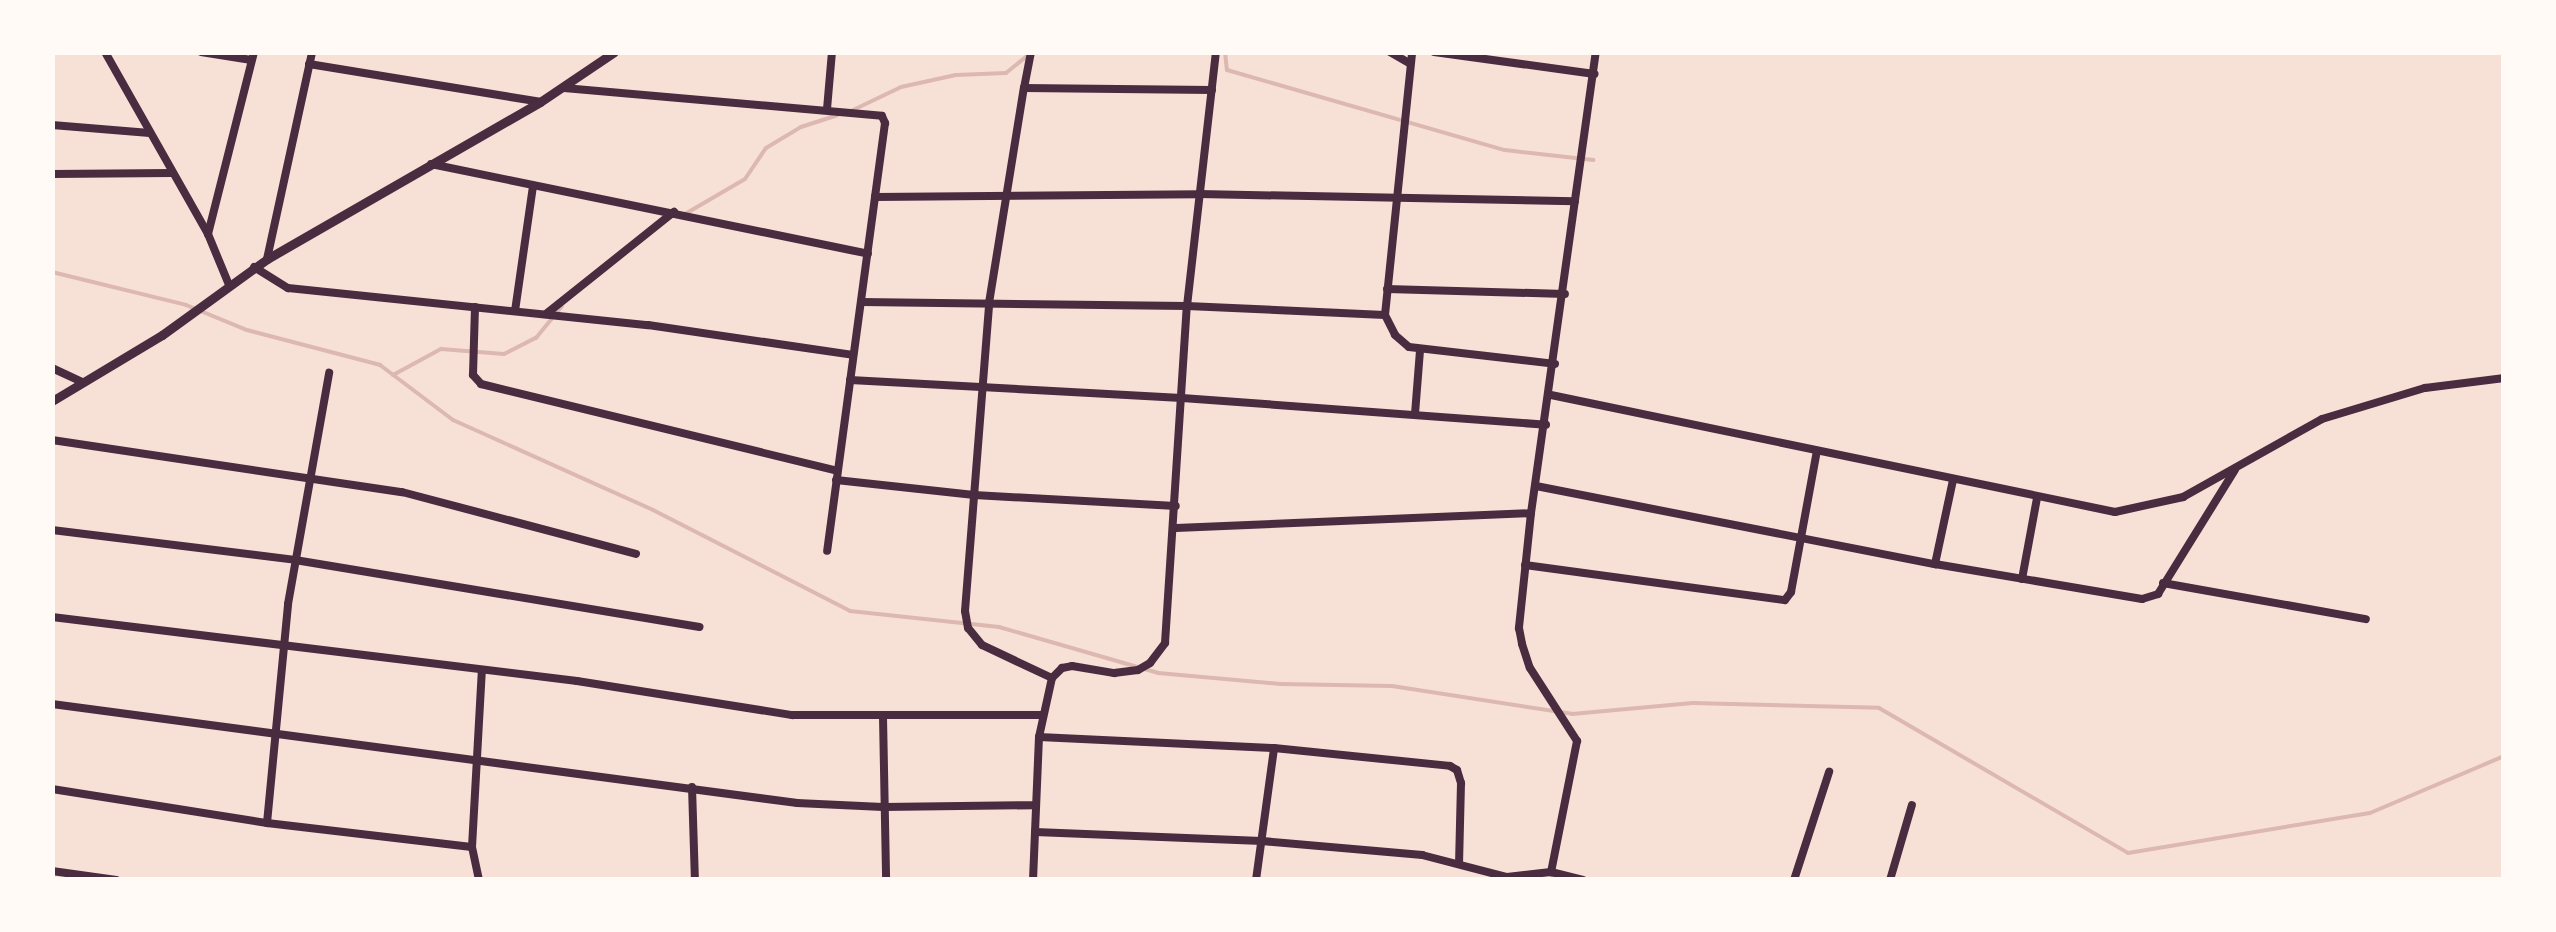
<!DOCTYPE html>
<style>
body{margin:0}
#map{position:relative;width:2556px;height:932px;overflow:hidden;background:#f7e1d7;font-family:"Nunito Sans",sans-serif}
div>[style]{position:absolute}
.stream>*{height:4px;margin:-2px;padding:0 2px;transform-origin:2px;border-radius:2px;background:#dcb8b0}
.minor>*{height:8px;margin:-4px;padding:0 4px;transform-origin:4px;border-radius:4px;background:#4a2c40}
.tertiary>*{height:9px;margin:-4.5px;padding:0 4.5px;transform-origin:4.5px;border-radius:4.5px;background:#4a2c40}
span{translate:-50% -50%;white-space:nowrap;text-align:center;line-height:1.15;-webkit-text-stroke:10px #fffaf5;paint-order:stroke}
.frame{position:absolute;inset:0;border:55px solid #fffaf5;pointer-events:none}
</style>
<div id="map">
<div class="stream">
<div style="left:1225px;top:52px;width:18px;rotate:84deg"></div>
<div style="left:1227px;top:70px;width:289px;rotate:16.1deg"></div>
<div style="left:1505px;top:150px;width:89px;rotate:6.5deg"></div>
<div style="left:851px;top:111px;width:55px;rotate:-25.6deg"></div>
<div style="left:901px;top:87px;width:56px;rotate:-12.3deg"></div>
<div style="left:956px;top:75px;width:50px;rotate:-2.3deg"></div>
<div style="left:1006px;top:73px;width:28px;rotate:-39deg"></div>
<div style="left:685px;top:214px;width:69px;rotate:-30.3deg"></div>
<div style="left:745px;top:179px;width:37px;rotate:-56deg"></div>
<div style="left:766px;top:148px;width:41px;rotate:-31deg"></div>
<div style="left:801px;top:127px;width:38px;rotate:-18deg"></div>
<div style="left:52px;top:272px;width:138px;rotate:13.8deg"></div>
<div style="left:186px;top:305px;width:66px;rotate:22.3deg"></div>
<div style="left:247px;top:330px;width:138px;rotate:14.7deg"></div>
<div style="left:380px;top:365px;width:91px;rotate:37deg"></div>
<div style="left:453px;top:420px;width:219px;rotate:24.2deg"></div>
<div style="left:653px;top:510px;width:221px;rotate:27.1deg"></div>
<div style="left:850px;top:611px;width:150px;rotate:6.1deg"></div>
<div style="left:999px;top:627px;width:166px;rotate:16.1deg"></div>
<div style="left:1158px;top:673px;width:123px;rotate:5.1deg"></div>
<div style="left:1281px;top:684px;width:111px;rotate:1deg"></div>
<div style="left:1392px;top:686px;width:182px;rotate:8.8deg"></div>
<div style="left:1572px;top:714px;width:121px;rotate:-5.2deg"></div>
<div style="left:1693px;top:703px;width:186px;rotate:1.5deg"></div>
<div style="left:1879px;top:708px;width:288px;rotate:30.2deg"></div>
<div style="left:2128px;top:853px;width:245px;rotate:-9.4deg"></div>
<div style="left:2370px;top:813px;width:146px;rotate:-23deg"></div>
<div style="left:393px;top:375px;width:55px;rotate:-28.4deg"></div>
<div style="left:441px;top:349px;width:63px;rotate:4.5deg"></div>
<div style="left:504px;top:354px;width:36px;rotate:-27deg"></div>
<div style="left:536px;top:338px;width:41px;rotate:-50.9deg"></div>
</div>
<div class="minor">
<div style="left:105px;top:52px;width:209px;rotate:60.5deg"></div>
<div style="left:208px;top:234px;width:55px;rotate:67.6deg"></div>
<div style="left:201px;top:52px;width:51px;rotate:9.1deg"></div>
<div style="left:1390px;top:52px;width:22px;rotate:30deg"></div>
<div style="left:1434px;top:52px;width:162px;rotate:7.8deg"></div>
<div style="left:309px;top:64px;width:234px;rotate:9.3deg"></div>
<div style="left:564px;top:88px;width:319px;rotate:5deg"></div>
<div style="left:882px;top:116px;width:8px;rotate:67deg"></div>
<div style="left:885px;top:123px;width:75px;rotate:97.7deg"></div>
<div style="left:875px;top:197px;width:357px;rotate:97.7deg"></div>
<div style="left:1024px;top:88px;width:37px;rotate:-79deg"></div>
<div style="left:827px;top:109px;width:57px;rotate:-85deg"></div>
<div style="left:52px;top:125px;width:98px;rotate:4.7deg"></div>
<div style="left:431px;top:164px;width:446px;rotate:11.6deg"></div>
<div style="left:52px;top:174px;width:119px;rotate:-0.5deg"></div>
<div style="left:875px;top:197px;width:324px;rotate:-0.5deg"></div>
<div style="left:1199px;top:194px;width:376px;rotate:1.1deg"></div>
<div style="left:208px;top:234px;width:188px;rotate:-75.8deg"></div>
<div style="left:267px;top:259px;width:212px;rotate:-77.7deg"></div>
<div style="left:254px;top:267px;width:40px;rotate:32deg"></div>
<div style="left:288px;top:288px;width:362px;rotate:5.9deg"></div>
<div style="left:648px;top:325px;width:207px;rotate:8.3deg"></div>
<div style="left:1387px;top:289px;width:178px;rotate:1.6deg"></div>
<div style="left:861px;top:302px;width:326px;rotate:0.7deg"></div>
<div style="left:1187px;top:306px;width:198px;rotate:2.6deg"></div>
<div style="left:1385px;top:315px;width:264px;rotate:-84.1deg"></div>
<div style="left:475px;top:307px;width:68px;rotate:91.7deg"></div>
<div style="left:473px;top:375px;width:12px;rotate:48deg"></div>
<div style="left:481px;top:384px;width:366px;rotate:13.7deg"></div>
<div style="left:515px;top:311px;width:126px;rotate:-81.8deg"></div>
<div style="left:546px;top:314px;width:164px;rotate:-38.6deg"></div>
<div style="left:1385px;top:315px;width:22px;rotate:63deg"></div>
<div style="left:1395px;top:335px;width:18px;rotate:41deg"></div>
<div style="left:1409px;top:347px;width:147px;rotate:6.6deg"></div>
<div style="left:52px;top:368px;width:33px;rotate:25deg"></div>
<div style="left:850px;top:380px;width:332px;rotate:3.1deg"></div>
<div style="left:1182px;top:398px;width:365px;rotate:4.2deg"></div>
<div style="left:1551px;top:395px;width:576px;rotate:11.72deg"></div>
<div style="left:2115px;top:512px;width:70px;rotate:-12.4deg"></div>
<div style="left:2183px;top:497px;width:159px;rotate:-29.3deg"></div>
<div style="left:2322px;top:419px;width:108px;rotate:-16.8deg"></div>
<div style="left:2425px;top:388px;width:80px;rotate:-7.2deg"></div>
<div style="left:1415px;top:414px;width:64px;rotate:-85.5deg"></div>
<div style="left:52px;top:440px;width:354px;rotate:8.5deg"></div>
<div style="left:402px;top:492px;width:242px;rotate:14.8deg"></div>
<div style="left:836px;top:480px;width:139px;rotate:6.2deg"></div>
<div style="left:974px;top:495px;width:202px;rotate:3.1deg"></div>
<div style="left:1536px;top:486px;width:407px;rotate:11.1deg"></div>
<div style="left:1935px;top:564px;width:210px;rotate:9.6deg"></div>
<div style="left:2142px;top:599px;width:17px;rotate:-17deg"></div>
<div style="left:2158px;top:594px;width:146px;rotate:-58.2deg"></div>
<div style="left:1531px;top:513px;width:116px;rotate:96deg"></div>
<div style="left:1519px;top:628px;width:16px;rotate:79deg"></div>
<div style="left:1522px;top:644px;width:25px;rotate:72deg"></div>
<div style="left:1530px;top:668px;width:87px;rotate:57.2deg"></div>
<div style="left:1577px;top:741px;width:134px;rotate:101.2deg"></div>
<div style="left:1176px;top:528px;width:355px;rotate:-2.4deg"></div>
<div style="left:1531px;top:513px;width:466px;rotate:-82deg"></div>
<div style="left:52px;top:530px;width:245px;rotate:7deg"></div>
<div style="left:295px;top:560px;width:410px;rotate:9.4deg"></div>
<div style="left:1935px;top:564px;width:86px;rotate:-77.9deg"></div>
<div style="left:1525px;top:565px;width:262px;rotate:7.7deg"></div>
<div style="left:1785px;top:600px;width:10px;rotate:-53deg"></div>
<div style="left:1791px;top:592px;width:143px;rotate:-79.6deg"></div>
<div style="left:2022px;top:579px;width:82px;rotate:-79.5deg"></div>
<div style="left:2163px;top:583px;width:206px;rotate:10.1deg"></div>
<div style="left:52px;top:617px;width:529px;rotate:6.95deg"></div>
<div style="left:577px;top:681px;width:218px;rotate:9deg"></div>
<div style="left:792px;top:715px;width:249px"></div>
<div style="left:1052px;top:678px;width:77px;rotate:-154.8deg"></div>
<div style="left:982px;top:645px;width:22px;rotate:-129deg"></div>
<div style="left:968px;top:628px;width:17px;rotate:-100deg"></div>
<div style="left:965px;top:611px;width:309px;rotate:-85.5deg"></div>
<div style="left:989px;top:303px;width:218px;rotate:-80.8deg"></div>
<div style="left:1024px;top:88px;width:188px;rotate:0.6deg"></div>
<div style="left:52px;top:704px;width:752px;rotate:7.57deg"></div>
<div style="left:797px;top:803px;width:86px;rotate:2.7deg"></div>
<div style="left:883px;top:807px;width:153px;rotate:-0.7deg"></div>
<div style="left:883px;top:717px;width:163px;rotate:88.9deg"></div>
<div style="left:1039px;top:737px;width:235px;rotate:2.7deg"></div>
<div style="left:1274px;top:748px;width:177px;rotate:5.8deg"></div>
<div style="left:1450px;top:766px;width:8px;rotate:30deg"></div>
<div style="left:1457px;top:770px;width:14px;rotate:73deg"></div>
<div style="left:1461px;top:783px;width:81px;rotate:91.4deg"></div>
<div style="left:692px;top:787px;width:93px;rotate:88.2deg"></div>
<div style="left:52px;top:789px;width:218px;rotate:9deg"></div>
<div style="left:267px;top:823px;width:206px;rotate:6.7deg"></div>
<div style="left:472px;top:847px;width:177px;rotate:-86.8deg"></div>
<div style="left:267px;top:823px;width:220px;rotate:-84.5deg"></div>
<div style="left:288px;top:604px;width:235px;rotate:-79.9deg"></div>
<div style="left:1035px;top:832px;width:227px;rotate:2.3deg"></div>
<div style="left:1262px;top:841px;width:161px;rotate:5deg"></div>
<div style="left:1422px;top:855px;width:88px;rotate:14.5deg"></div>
<div style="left:1507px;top:877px;width:44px;rotate:-6.5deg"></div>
<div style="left:1551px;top:872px;width:33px;rotate:14deg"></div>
<div style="left:472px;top:847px;width:34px;rotate:78deg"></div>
<div style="left:52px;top:871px;width:65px;rotate:8deg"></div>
<div style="left:1033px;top:880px;width:143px;rotate:-87.6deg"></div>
<div style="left:1039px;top:737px;width:60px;rotate:-77.6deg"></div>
<div style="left:1052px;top:678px;width:14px;rotate:-45deg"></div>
<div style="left:1062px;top:668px;width:10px;rotate:-11deg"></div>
<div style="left:1072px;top:666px;width:43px;rotate:9.5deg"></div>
<div style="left:1114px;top:673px;width:24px;rotate:-7deg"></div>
<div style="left:1138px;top:670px;width:14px;rotate:-30deg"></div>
<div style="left:1150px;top:663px;width:25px;rotate:-53deg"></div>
<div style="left:1165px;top:643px;width:338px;rotate:-86.3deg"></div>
<div style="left:1187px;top:306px;width:256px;rotate:-83.5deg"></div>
<div style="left:1256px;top:880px;width:133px;rotate:-82.2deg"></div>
<div style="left:1794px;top:880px;width:114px;rotate:-72deg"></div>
<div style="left:1890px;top:880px;width:78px;rotate:-73.7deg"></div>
</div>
<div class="tertiary">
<div style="left:52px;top:401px;width:128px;rotate:-31deg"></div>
<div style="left:162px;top:335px;width:130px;rotate:-35.9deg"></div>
<div style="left:267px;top:259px;width:315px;rotate:-29.9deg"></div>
<div style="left:540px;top:102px;width:89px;rotate:-34deg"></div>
</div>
<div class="frame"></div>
</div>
